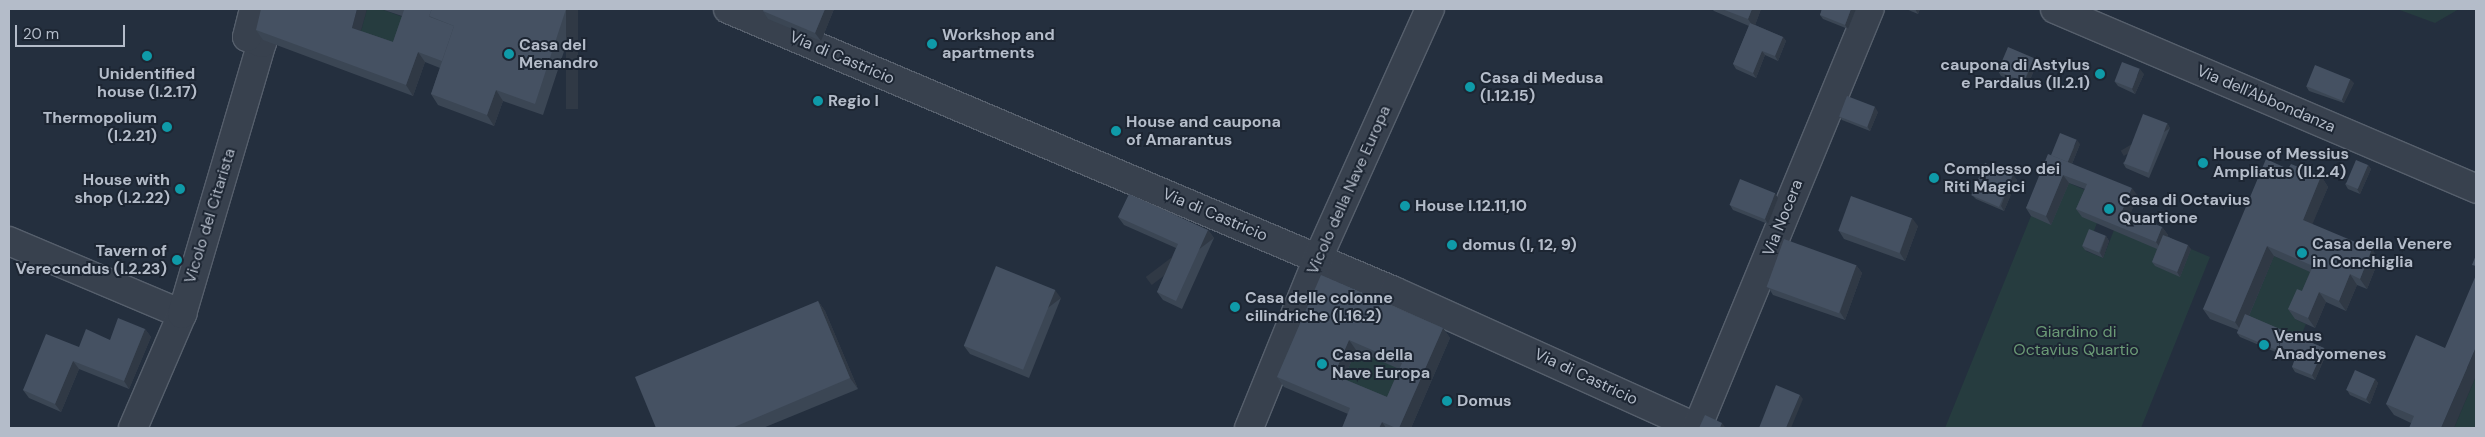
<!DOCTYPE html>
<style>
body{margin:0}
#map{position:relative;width:2485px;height:437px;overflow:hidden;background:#242f3e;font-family:"DM Sans",sans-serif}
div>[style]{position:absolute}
.green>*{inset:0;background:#263c3f;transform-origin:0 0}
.roads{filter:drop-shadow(1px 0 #565f6c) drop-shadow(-1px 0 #565f6c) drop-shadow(0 1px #565f6c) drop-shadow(0 -1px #565f6c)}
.street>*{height:28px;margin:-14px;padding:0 14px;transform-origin:14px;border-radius:14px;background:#38414e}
.wall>*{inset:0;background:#3b4654}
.shaded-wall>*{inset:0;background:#303945;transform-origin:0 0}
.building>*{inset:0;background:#455162;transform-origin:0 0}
.dots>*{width:14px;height:14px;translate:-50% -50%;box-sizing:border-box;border:2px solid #1d2633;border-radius:50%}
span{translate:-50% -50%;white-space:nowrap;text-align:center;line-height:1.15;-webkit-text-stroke:4px #1d2633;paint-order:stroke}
.poi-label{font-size:16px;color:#b4bcc9;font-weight:700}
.left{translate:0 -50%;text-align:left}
.right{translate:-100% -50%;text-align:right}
.street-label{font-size:16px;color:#b4bcc9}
.park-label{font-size:16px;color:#6b9a76}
.frame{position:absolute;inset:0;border:10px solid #b4bcc9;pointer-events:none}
.scale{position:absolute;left:15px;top:25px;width:110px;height:22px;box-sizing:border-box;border:2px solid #b4bcc9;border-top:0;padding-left:6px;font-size:15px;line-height:18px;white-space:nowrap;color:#b4bcc9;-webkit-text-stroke:4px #1d2633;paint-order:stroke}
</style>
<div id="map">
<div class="green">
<div style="clip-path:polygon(367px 9px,381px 9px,411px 20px,400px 52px,359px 38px)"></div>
<div style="clip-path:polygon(2397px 9px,2459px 9px,2435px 23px)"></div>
<div style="clip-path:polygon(2069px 183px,2092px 193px,2097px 223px,2086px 251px,2103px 258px,2114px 230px,2162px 250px,2180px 276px,2191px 249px,2210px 257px,2141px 428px,1945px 428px,2031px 216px)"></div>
<div style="clip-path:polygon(2274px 256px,2320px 276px,2295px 319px,2306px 324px,2299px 340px,2248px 318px)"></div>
<div style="left:1356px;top:350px;width:58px;height:38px;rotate:23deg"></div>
<div style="clip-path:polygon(2476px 376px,2476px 428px,2454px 428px)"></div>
</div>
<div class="roads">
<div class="street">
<div style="left:728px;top:9px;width:723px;rotate:22.95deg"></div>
<div style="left:1394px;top:291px;width:333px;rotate:24.3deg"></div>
<div style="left:2055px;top:9px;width:458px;rotate:23.1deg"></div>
<div style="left:9px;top:241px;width:188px;rotate:22.9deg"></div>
<div style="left:133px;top:428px;width:124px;rotate:-66.7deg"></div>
<div style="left:182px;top:314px;width:283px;rotate:-73.6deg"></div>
<div style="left:262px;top:43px;width:16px;rotate:-158deg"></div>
<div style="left:247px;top:37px;width:29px;rotate:-76deg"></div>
<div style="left:1249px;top:428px;width:183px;rotate:-67.9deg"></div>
<div style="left:1318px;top:258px;width:273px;rotate:-65.8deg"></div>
<div style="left:1697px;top:428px;width:453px;rotate:-67.6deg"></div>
</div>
</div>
<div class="wall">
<div style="clip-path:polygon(381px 9px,578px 9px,543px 115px,503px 101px,494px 126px,438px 105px,431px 94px,440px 68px,425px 62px,413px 96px,263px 40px,256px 30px,361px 31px,393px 42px,402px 16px)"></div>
<div style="clip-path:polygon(834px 9px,821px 41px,768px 19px,763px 11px)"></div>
<div style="clip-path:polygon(1712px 9px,1761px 9px,1755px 25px,1783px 37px,1786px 41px,1778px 61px,1765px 55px,1756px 78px,1736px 69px,1733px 64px,1749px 26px,1714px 11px)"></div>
<div style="clip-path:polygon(1822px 9px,1856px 9px,1848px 29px,1823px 19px,1820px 15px)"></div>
<div style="clip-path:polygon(1906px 9px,1920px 9px,1918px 14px)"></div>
<div style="clip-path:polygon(2034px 58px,2037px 63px,2027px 87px,2001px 76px,1998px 71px)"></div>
<div style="clip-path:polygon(2144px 74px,2135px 94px,2118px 86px,2115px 82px)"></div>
<div style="clip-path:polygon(2354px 83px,2344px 103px,2309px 91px,2306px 86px)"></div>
<div style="clip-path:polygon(1878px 112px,1870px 131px,1842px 120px,1839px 116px)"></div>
<div style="clip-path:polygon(2167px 123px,2170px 128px,2149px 178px,2126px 168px,2123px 163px)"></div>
<div style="clip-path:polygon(2080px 144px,2072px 164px,2138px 196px,2130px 214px,2162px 227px,2168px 235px,2167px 236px,2191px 249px,2180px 277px,2155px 266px,2152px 262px,2157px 249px,2082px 217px,2076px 209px,2085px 189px,2069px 183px,2051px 225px,2031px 216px,2026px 208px,2051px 155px)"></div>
<div style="clip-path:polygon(2368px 165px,2371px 169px,2360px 194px,2348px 189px,2345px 184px)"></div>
<div style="clip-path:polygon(2288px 169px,2321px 176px,2328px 187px,2312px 224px,2379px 259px,2367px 289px,2357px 285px,2346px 311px,2326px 302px,2315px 328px,2295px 319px,2288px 309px,2302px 291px,2310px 272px,2274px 256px,2249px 316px,2324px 348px,2327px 352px,2315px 380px,2295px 372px,2292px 367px,2296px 356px,2286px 352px,2285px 356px,2240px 337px,2237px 333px,2238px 330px,2210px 319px,2203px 309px)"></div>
<div style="clip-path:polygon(2013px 175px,2017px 180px,2004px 211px,1976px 199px,1972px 195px)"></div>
<div style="clip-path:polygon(1778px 198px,1768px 224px,1733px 210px,1730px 205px)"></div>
<div style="clip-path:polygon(1118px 217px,1208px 230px,1214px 238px,1182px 309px,1163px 300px,1157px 292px,1176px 248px,1124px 225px)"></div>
<div style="clip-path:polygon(1918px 226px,1905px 261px,1844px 239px,1839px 231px)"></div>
<div style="clip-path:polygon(2106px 236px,2109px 241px,2103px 258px,2085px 250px,2082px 246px)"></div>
<div style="clip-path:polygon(1856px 265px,1862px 273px,1845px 320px,1773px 295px,1768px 287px)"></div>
<div style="clip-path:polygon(evenodd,1321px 275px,1443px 328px,1450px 338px,1411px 428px,1342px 428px,1348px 414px,1284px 387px,1277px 377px,1321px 275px,1356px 350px,1399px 369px,1387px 397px,1344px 379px,1356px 350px)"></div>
<div style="clip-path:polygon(1061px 298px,1029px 378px,970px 354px,964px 346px)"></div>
<div style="clip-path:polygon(818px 301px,825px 311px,858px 389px,763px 428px,656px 428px)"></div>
<div style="clip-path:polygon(145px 329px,151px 337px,129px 389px,79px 369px,61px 412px,29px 398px,23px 390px,79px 347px,110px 340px)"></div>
<div style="clip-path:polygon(2445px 348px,2476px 376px,2411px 423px,2394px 415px,2386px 404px)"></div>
<div style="clip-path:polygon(2375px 379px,2378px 383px,2370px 404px,2350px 395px,2347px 390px)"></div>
</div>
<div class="shaded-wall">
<div style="clip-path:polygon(357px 9px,367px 9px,359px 38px,352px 28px)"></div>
<div style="left:566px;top:9px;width:12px;height:100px"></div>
<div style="clip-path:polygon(825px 9px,834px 9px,821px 41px,815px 33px)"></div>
<div style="clip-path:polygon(1752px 9px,1761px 9px,1754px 28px,1748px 19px)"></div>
<div style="clip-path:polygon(1851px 9px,1856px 9px,1848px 29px,1845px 25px)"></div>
<div style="clip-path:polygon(1915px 9px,1920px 9px,1918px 14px)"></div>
<div style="clip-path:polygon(1783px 37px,1786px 41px,1778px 61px,1775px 56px)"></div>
<div style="clip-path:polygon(1762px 51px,1765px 55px,1756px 78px,1753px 73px)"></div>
<div style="clip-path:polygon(418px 52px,425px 62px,413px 96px,406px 85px)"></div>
<div style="clip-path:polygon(2034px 58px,2037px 63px,2027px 87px,2024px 83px)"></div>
<div style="clip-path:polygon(2140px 69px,2144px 74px,2135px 94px,2132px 89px)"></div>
<div style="clip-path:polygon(2350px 79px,2354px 83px,2344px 103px,2341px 98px)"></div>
<div style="clip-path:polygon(496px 90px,503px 101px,494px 126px,487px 115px)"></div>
<div style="clip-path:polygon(1875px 107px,1878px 112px,1870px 131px,1867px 126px)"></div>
<div style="left:2167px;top:123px;width:6px;height:54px;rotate:59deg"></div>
<div style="clip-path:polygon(2077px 140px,2080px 144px,2070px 169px,2067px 164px)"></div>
<div style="clip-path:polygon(2368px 165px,2371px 169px,2360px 194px,2357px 189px)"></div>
<div style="clip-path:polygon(2013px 175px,2017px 180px,2004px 211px,2001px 206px)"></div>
<div style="clip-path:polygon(2063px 175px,2069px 183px,2051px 225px,2046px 216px)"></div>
<div style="clip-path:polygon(2321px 176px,2328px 187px,2310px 230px,2303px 220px)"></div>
<div style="clip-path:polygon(2132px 188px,2138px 196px,2128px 219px,2122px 211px)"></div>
<div style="clip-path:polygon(1775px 193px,1778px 198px,1768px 224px,1765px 219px)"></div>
<div style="clip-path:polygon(1912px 218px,1918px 226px,1905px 261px,1900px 253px)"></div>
<div style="clip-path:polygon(2162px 227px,2168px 235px,2162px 250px,2156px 242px)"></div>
<div style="left:1208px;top:230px;width:10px;height:78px;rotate:53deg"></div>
<div style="clip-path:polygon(2106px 236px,2109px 241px,2103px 258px,2100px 253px)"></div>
<div style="clip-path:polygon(2188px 245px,2191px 249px,2180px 277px,2177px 272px)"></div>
<div style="clip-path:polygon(2267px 246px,2274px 256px,2242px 332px,2235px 322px)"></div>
<div style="clip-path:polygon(2372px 249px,2379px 259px,2367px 289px,2360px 279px)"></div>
<div style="clip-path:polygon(1856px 265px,1862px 273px,1845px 320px,1840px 312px)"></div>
<div style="clip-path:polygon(2350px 274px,2357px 285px,2346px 311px,2339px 301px)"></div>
<div style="left:1055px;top:290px;width:10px;height:86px;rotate:53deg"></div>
<div style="clip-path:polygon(2319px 292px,2326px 302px,2315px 328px,2308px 318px)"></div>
<div style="clip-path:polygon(818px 301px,825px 311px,858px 389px,850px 378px)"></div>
<div style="clip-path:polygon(1443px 328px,1450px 338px,1411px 428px,1399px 428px)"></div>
<div style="clip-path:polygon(145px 329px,151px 337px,129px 389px,124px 381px)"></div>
<div style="clip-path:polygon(1349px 340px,1356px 350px,1341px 385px,1334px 375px)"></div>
<div style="clip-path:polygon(2476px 347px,2476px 376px,2454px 428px,2441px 428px)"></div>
<div style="clip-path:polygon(2283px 348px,2286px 352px,2285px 356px,2281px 352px)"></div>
<div style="clip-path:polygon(2324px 348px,2327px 352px,2315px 380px,2312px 375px)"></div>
<div style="clip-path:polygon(73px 361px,79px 369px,61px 412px,55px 404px)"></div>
<div style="clip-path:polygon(2375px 379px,2378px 383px,2370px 404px,2366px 399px)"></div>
<div style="clip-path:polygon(1800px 395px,1803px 399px,1791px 428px,1786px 428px)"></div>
<div style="clip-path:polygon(1382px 422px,1386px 428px,1379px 428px)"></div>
<div style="clip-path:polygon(1722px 423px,1725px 427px,1725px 428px,1720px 428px)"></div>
</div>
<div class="building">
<div style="clip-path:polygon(261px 9px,357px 9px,352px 28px,393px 42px,404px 10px,402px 9px,432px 9px,429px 16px,430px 17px,454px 26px,442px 61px,418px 52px,406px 85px,256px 30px)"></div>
<div style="clip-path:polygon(432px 9px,566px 9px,535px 104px,496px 90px,487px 115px,431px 94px,454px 26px,429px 16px)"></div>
<div style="clip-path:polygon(764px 9px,825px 9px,815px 33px,763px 11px)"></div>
<div style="clip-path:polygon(1722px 9px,1752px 9px,1748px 19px)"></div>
<div style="clip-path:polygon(1822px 9px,1851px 9px,1845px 25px,1820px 15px)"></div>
<div style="clip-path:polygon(1750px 23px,1783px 37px,1775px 56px,1762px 51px,1753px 73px,1733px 64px)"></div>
<div style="left:2008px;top:47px;width:28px;height:26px;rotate:23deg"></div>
<div style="left:2122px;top:62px;width:19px;height:21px;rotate:21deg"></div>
<div style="left:2315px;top:65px;width:38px;height:23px;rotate:22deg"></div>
<div style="left:1847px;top:96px;width:30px;height:22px;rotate:21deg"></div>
<div style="left:2143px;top:114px;width:26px;height:53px;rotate:21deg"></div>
<div style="left:2060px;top:133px;width:18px;height:24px;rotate:22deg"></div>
<div style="clip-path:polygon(2048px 154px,2132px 188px,2122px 211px,2162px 227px,2156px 242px,2076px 209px,2087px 184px,2063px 175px,2046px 216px,2026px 208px)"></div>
<div style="clip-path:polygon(2266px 159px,2288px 169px,2291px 164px,2321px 176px,2303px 220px,2372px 249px,2360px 279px,2350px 274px,2339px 301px,2319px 292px,2308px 318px,2288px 309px,2297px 289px,2302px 291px,2313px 266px,2267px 246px,2235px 322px,2203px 309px)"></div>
<div style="left:2356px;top:160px;width:13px;height:26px;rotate:23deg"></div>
<div style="left:1985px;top:163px;width:30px;height:35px;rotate:23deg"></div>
<div style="left:1740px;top:179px;width:38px;height:28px;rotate:22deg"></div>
<div style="clip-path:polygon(1129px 194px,1208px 230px,1176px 301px,1157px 292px,1178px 244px,1118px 217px)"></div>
<div style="left:1851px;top:196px;width:65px;height:37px;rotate:20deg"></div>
<div style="left:2089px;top:229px;width:18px;height:18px;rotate:22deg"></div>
<div style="left:2163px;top:235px;width:27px;height:29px;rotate:22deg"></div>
<div style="left:1784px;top:239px;width:77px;height:51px;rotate:20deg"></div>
<div style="clip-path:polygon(2476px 255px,2476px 266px,2472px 265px)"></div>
<div style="left:996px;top:266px;width:64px;height:86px;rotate:22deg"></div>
<div style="clip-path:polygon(evenodd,1321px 275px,1443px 328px,1399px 428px,1396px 428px,1382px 422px,1379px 428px,1342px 428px,1350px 408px,1277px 377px,1321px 275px,1349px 340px,1402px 363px,1387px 397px,1334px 375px,1349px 340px)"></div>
<div style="clip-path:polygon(2476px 275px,2476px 347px,2441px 428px,2409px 428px,2414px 416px,2386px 404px,2416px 335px,2445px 348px)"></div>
<div style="clip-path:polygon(818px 301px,850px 378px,732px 428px,656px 428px,635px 377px)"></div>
<div style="clip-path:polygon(2245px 314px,2324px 348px,2312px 375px,2292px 367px,2297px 354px,2283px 348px,2281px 352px,2237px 333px)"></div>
<div style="clip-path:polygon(118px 318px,145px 329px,124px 381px,73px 361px,55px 404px,23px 390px,46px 334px,79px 347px,86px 329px,110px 340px)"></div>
<div style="left:2355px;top:370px;width:22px;height:22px;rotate:24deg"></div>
<div style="clip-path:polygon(1776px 385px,1800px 395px,1786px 428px,1759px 428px)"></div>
<div style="clip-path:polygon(1705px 415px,1722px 423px,1720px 428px,1699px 428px)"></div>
</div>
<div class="dots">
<div style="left:932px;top:44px;background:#0f9aa8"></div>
<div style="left:509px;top:54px;background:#0f9aa8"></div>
<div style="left:147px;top:56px;background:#0f9aa8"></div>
<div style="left:2100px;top:74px;background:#0f9aa8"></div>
<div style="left:1470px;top:87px;background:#0f9aa8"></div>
<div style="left:818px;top:101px;background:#0f9aa8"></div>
<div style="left:167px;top:127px;background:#0f9aa8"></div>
<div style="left:1116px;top:131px;background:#0f9aa8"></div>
<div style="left:2203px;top:163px;background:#0f9aa8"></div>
<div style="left:1934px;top:178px;background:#0f9aa8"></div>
<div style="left:180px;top:189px;background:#0f9aa8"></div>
<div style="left:1405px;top:206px;background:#0f9aa8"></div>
<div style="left:2109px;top:209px;background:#0f9aa8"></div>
<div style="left:1452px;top:245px;background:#0f9aa8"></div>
<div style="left:2302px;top:253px;background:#0f9aa8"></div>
<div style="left:177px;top:260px;background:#0f9aa8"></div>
<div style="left:1235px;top:307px;background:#0f9aa8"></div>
<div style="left:2264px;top:345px;background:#0f9aa8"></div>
<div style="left:1322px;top:364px;background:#0f9aa8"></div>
<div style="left:1447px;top:401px;background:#0f9aa8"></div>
</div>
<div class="poi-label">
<span class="left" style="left:942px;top:44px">Workshop and<br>apartments</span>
<span class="left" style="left:519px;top:54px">Casa del<br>Menandro</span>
<span class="right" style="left:2090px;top:74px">caupona di Astylus<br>e Pardalus (II.2.1)</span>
<span style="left:147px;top:83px">Unidentified<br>house (I.2.17)</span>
<span class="left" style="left:1480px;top:87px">Casa di Medusa<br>(I.12.15)</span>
<span class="left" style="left:828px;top:101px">Regio I</span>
<span class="right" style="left:157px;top:127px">Thermopolium<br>(I.2.21)</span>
<span class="left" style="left:1126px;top:131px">House and caupona<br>of Amarantus</span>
<span class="left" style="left:2213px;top:163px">House of Messius<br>Ampliatus (II.2.4)</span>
<span class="left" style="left:1944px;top:178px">Complesso dei<br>Riti Magici</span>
<span class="right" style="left:170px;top:189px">House with<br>shop (I.2.22)</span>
<span class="left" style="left:2119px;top:209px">Casa di Octavius<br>Quartione</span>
<span class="left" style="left:1415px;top:206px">House I.12.11,10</span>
<span class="left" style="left:2312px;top:253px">Casa della Venere<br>in Conchiglia</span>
<span class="left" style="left:1462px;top:245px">domus (I, 12, 9)</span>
<span class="right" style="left:167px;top:260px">Tavern of<br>Verecundus (I.2.23)</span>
<span class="left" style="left:1245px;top:307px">Casa delle colonne<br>cilindriche (I.16.2)</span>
<span class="left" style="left:2274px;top:345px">Venus<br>Anadyomenes</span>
<span class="left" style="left:1332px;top:364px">Casa della<br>Nave Europa</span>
<span class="left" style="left:1457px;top:401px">Domus</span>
</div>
<div class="street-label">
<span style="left:842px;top:58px;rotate:23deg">Via di Castricio</span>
<span style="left:2266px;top:99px;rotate:23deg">Via dell'Abbondanza</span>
<span style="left:1349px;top:190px;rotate:-66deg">Vicolo della Nave Europa</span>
<span style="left:1215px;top:215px;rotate:23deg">Via di Castricio</span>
<span style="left:210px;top:216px;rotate:-73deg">Vicolo del Citarista</span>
<span style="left:1783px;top:218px;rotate:-68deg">Via Nocera</span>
<span style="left:1586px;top:377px;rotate:25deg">Via di Castricio</span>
</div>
<div class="park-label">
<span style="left:2076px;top:341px">Giardino di<br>Octavius Quartio</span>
</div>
<div class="frame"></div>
<div class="scale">20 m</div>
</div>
